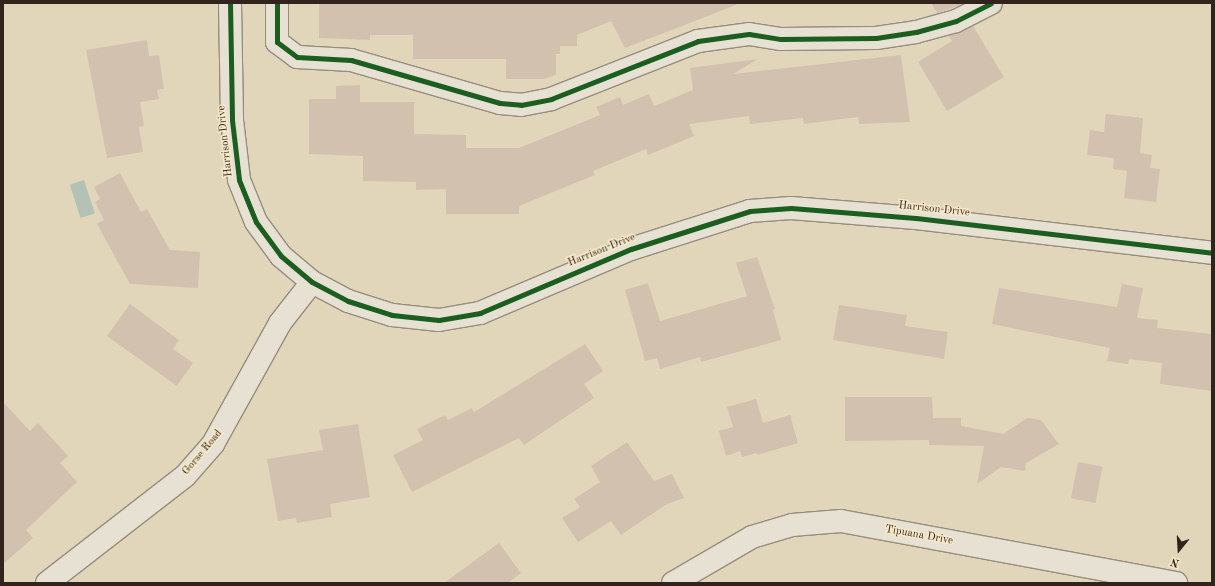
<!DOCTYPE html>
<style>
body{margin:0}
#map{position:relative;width:1215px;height:586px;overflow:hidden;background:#e2d6ba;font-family:"Old Standard TT",serif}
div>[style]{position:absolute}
.water>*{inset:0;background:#b4c2b6;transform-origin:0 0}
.building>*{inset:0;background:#d2c1af;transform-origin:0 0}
.roads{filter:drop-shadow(1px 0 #968d7d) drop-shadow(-1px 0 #968d7d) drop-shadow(0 1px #968d7d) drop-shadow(0 -1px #968d7d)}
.street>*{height:22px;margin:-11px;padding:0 11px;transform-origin:11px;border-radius:11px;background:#e7e1d3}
.cycleway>*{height:5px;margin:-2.5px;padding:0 2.5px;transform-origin:2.5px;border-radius:2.5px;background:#1b5e20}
span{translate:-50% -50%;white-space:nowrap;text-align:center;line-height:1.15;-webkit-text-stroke:3px #f7e9c8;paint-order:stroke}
.street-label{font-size:11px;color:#32231c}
.frame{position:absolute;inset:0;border:4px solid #32231c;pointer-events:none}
.north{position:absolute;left:1159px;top:530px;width:40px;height:40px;-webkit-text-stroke:3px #f7e9c8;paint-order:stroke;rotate:198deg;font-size:11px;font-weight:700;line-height:16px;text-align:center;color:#32231c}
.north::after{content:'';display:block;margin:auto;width:14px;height:18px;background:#32231c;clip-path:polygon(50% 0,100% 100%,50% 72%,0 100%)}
</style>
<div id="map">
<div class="water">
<div style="left:84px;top:180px;width:35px;height:15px;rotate:72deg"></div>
</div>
<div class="building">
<div style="clip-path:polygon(319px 3px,736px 3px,736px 5px,625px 48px,611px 21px,577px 35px,577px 46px,560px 46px,560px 54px,556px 54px,556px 75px,544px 79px,506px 79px,506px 59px,413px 59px,413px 35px,370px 35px,370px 40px,319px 38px)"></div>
<div style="clip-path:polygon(931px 3px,959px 3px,960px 5px,937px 13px)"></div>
<div style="clip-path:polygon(973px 26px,1004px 77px,947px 111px,918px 62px,952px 41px,949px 36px)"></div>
<div style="clip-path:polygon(147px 40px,149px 56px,159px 55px,164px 89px,157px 90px,159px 99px,140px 102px,144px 126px,139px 127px,143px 152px,107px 158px,86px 50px)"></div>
<div style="clip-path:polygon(901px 55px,910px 122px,859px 124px,858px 117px,804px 124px,803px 118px,750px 124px,749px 116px,689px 124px,694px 136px,648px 155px,646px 149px,593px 171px,595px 175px,519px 206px,519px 214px,446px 214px,446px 189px,416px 190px,416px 182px,363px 181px,363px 156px,309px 154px,309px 99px,336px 99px,336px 86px,360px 85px,360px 102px,414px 102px,414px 134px,466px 135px,466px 148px,519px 148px,600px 115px,596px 107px,620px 97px,623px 105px,649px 94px,654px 106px,693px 90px,690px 68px,758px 59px,733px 74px)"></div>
<div style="clip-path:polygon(1106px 114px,1143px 118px,1140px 153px,1152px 155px,1150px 168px,1160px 169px,1156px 202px,1124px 198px,1127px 171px,1113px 169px,1114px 158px,1087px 155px,1090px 130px,1104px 132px)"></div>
<div style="clip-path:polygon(120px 173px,141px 212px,147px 209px,170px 250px,200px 252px,198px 288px,130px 284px,97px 224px,104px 220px,95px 202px,100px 199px,94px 187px)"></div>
<div style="clip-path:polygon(757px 257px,775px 309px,773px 310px,781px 340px,701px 362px,700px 357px,660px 369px,657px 358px,645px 361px,625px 290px,648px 283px,660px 321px,747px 296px,736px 263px)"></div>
<div style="clip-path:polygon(1122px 284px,1143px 288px,1137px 318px,1158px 320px,1157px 328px,1212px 334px,1212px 391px,1160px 384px,1162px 363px,1129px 359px,1128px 364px,1107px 361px,1110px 348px,992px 324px,999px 288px,1117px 307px)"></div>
<div style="clip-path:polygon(130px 304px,179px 340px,173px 349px,193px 363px,177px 386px,107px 336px)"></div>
<div style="clip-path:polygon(839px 305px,907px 315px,905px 326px,948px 332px,944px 359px,833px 340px)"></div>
<div style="clip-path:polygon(585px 344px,603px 371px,584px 384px,594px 398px,524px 445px,519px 438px,412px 492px,393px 455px,423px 440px,417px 429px,445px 415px,448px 420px,472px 408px,474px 412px)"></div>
<div style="clip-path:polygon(845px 397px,932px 397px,933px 418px,961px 418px,961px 426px,1003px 434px,1027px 418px,1041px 420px,1059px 444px,1026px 463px,1025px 471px,1001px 467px,977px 484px,984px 446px,929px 445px,929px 440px,845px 441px)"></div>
<div style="clip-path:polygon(756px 399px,763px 423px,790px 415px,798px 443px,757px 455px,756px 453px,742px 457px,740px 451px,726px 456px,719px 431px,733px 427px,727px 407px)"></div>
<div style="clip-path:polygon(3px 402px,30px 431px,38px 423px,68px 456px,60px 463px,77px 482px,26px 530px,33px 538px,3px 564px)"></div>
<div style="clip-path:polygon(358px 424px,370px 497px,330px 504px,332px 517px,297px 523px,296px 518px,278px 521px,267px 459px,323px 450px,319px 430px)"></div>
<div style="clip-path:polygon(627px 442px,654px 481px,672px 474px,684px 498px,667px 504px,621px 535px,611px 521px,578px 542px,562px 518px,580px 507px,574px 499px,600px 482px,591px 466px)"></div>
<div style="left:1078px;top:462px;width:25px;height:37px;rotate:11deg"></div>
<div style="clip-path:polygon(499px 543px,521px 573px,508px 583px,444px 583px)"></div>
</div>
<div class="roads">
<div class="street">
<div style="left:230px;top:3px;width:117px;rotate:89deg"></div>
<div style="left:232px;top:120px;width:60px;rotate:83.3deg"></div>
<div style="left:239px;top:180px;width:45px;rotate:68deg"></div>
<div style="left:256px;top:222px;width:42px;rotate:53.7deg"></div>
<div style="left:281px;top:256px;width:40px;rotate:40deg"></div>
<div style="left:312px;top:282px;width:41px;rotate:27.8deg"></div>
<div style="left:348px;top:301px;width:46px;rotate:17.7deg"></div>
<div style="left:392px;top:315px;width:47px;rotate:6.1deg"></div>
<div style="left:439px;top:320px;width:42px;rotate:-9.7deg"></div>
<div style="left:480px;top:313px;width:164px;rotate:-23deg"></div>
<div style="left:631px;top:249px;width:125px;rotate:-17.7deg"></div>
<div style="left:750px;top:211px;width:41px;rotate:-4.2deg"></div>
<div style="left:791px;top:208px;width:125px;rotate:4.6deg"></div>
<div style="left:916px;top:218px;width:298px;rotate:6.7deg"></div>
<div style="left:277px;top:3px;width:39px;rotate:90deg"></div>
<div style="left:277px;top:42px;width:25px;rotate:37deg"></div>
<div style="left:297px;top:57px;width:54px;rotate:3.2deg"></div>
<div style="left:351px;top:60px;width:155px;rotate:16.1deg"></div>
<div style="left:500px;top:103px;width:21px;rotate:5deg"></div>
<div style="left:521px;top:105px;width:31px;rotate:-11deg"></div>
<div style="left:551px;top:99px;width:158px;rotate:-21.5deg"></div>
<div style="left:698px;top:41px;width:51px;rotate:-7.8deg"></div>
<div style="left:749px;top:34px;width:31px;rotate:9deg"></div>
<div style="left:780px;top:39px;width:96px;rotate:-0.6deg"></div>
<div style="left:876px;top:38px;width:40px;rotate:-8.5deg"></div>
<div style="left:916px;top:32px;width:41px;rotate:-15.4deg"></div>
<div style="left:956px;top:21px;width:39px;rotate:-27deg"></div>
<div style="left:47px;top:583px;width:175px;rotate:-37.8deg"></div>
<div style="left:185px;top:476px;width:43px;rotate:-48.8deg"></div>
<div style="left:213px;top:444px;width:138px;rotate:-61deg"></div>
<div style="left:280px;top:323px;width:52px;rotate:-52deg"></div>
<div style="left:673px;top:583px;width:91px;rotate:-30.2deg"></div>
<div style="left:752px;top:537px;width:42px;rotate:-16.7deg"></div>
<div style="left:792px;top:525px;width:49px;rotate:-4.7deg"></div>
<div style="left:841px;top:521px;width:341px;rotate:10.5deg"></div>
</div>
</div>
<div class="cycleway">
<div style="left:230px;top:3px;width:117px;rotate:89deg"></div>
<div style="left:232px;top:120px;width:60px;rotate:83.3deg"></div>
<div style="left:239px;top:180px;width:45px;rotate:68deg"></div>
<div style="left:256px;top:222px;width:42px;rotate:53.7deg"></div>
<div style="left:281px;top:256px;width:40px;rotate:40deg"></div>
<div style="left:312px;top:282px;width:41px;rotate:27.8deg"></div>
<div style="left:348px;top:301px;width:46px;rotate:17.7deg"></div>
<div style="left:392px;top:315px;width:47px;rotate:6.1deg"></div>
<div style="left:439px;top:320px;width:42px;rotate:-9.7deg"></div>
<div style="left:480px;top:313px;width:164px;rotate:-23deg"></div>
<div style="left:631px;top:249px;width:125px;rotate:-17.7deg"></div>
<div style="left:750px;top:211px;width:41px;rotate:-4.2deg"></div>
<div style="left:791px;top:208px;width:125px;rotate:4.6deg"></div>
<div style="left:916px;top:218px;width:298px;rotate:6.7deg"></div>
<div style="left:277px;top:3px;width:39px;rotate:90deg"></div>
<div style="left:277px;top:42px;width:25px;rotate:37deg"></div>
<div style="left:297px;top:57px;width:54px;rotate:3.2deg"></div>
<div style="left:351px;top:60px;width:155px;rotate:16.1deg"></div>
<div style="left:500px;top:103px;width:21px;rotate:5deg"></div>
<div style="left:521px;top:105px;width:31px;rotate:-11deg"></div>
<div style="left:551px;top:99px;width:158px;rotate:-21.5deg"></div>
<div style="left:698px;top:41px;width:51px;rotate:-7.8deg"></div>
<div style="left:749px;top:34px;width:31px;rotate:9deg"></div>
<div style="left:780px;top:39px;width:96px;rotate:-0.6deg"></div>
<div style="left:876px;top:38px;width:40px;rotate:-8.5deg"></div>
<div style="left:916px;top:32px;width:41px;rotate:-15.4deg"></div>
<div style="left:956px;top:21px;width:39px;rotate:-27deg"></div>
</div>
<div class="street-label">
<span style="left:226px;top:141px;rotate:-96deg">Harrison Drive</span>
<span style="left:934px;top:210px;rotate:6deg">Harrison Drive</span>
<span style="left:602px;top:251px;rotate:-22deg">Harrison Drive</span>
<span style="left:203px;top:453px;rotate:-50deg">Gorse Road</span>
<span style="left:919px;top:536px;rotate:10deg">Tipuana Drive</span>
</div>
<div class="frame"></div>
<div class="north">N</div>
</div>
